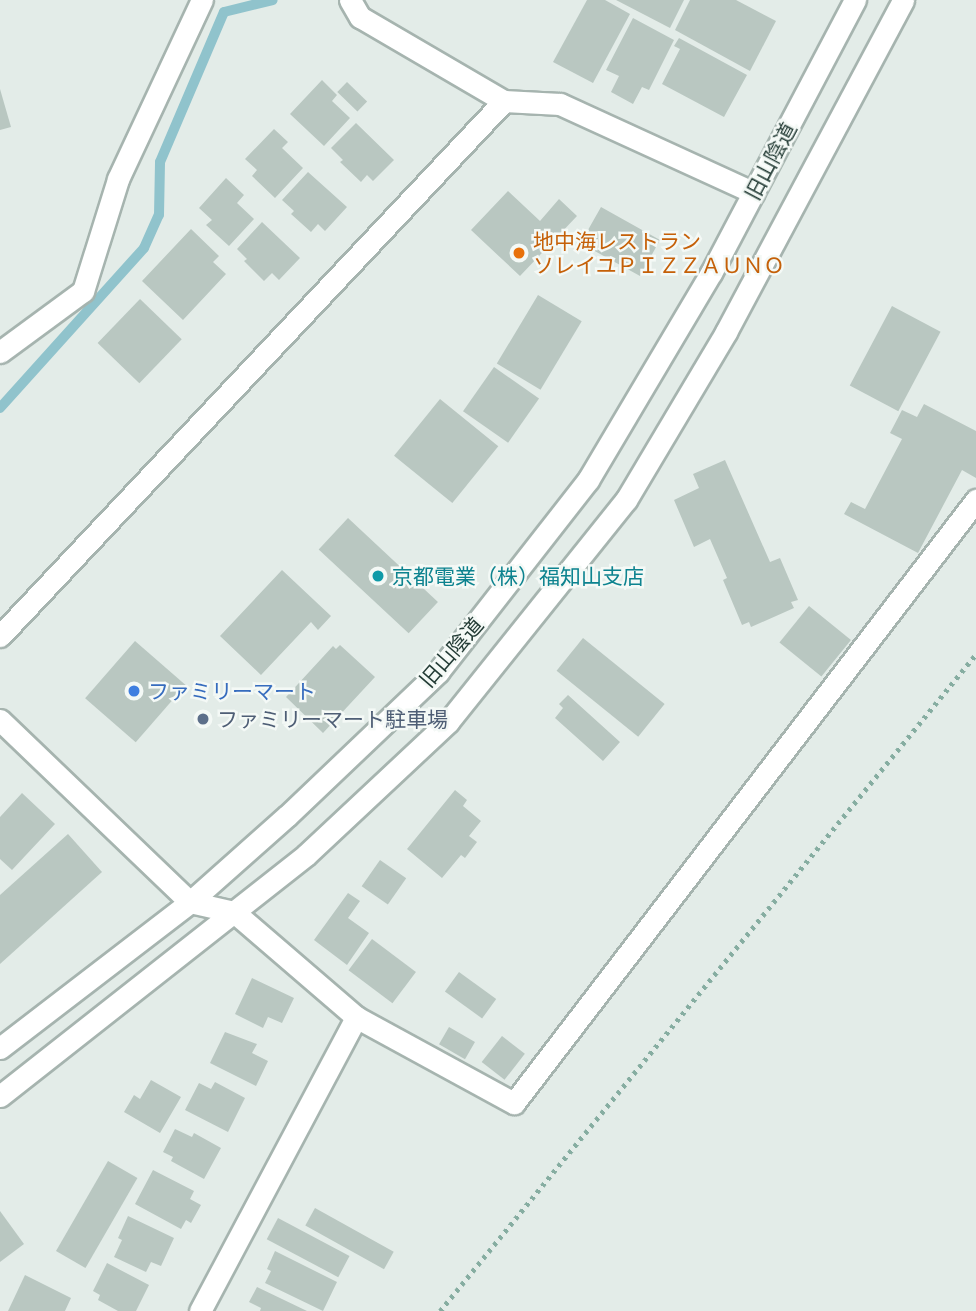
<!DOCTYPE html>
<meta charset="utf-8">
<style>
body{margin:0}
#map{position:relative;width:976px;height:1311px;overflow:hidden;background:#e3ece8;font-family:Manrope,"Noto Sans JP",sans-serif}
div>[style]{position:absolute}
.stream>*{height:10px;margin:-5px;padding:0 5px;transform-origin:5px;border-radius:5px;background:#90c3cc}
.building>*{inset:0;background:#b9c7c1;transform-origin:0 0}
.path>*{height:4.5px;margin-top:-2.25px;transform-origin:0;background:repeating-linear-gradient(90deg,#86ada1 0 3.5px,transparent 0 8.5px)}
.roads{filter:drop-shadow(2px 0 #a6b4af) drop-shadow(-2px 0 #a6b4af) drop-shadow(0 2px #a6b4af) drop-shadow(0 -2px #a6b4af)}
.minor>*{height:21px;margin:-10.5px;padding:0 10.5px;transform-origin:10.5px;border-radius:10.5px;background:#fff}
.dots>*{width:19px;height:19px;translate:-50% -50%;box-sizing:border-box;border:4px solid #f4f9f6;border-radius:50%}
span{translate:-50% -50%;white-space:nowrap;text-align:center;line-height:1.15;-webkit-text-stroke:5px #f4f9f6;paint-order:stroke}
.street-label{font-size:21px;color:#243c36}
.food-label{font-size:21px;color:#c56008}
.left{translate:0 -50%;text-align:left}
.culture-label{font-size:21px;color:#0d838f}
.shop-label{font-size:21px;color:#366cbe}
.service-label{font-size:21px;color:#4e5e75}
</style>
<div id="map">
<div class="stream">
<div style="left:0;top:408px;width:215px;rotate:-48deg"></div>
<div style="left:144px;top:248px;width:36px;rotate:-66deg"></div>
<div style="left:159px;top:215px;width:53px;rotate:-88.9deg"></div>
<div style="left:160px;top:162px;width:163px;rotate:-66.9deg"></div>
<div style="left:224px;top:12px;width:50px;rotate:-13.8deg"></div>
</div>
<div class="building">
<div style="clip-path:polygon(587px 0,605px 0,630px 14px,593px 83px,553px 62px)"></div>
<div style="clip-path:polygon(616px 0,684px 0,670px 28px)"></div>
<div style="clip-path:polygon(690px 0,736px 0,776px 21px,750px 71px,675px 30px)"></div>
<div style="clip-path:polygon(633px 18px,674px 40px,649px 90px,642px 87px,633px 104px,611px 92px,619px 76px,606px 70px)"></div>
<div style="clip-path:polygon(679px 38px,747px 75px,724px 117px,662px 84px,680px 49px,674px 46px)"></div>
<div style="clip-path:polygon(322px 80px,337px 95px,332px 101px,350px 118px,324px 146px,290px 114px)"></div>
<div style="left:347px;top:82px;width:28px;height:14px;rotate:44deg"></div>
<div style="clip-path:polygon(0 89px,11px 127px,0 130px)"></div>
<div style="clip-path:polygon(356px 123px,394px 160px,373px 181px,367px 175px,361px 182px,340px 162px,343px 160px,331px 148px)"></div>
<div style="clip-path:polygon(274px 129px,288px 142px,282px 148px,303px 168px,275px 198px,252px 176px,257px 170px,245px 159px)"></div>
<div style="clip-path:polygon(308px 172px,347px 207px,325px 231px,318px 224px,311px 232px,291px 214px,294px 211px,282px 200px)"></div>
<div style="clip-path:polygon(226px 178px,244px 195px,237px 203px,254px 219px,229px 246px,206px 225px,212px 220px,199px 208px)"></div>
<div style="clip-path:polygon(508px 191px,540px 221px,559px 199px,577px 216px,520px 276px,471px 230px)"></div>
<div style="clip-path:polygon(601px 207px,660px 240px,640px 276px,573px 239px,576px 233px,584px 237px)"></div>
<div style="clip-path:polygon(262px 222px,300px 258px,279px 280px,272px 273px,264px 281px,244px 261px,247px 259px,237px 249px)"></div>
<div style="clip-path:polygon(191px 229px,219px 256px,213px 262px,226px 274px,183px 320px,142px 281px)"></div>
<div style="left:538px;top:295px;width:51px;height:80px;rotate:31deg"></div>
<div style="left:140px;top:299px;width:58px;height:61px;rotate:44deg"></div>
<div style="left:892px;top:306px;width:55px;height:90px;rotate:28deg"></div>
<div style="left:494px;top:367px;width:55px;height:54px;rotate:35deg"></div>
<div style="left:440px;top:399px;width:75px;height:73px;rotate:39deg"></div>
<div style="clip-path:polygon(924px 404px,976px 431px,976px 478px,962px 470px,918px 553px,844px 514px,851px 502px,865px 509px,902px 439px,890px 433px,902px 410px,917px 417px)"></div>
<div style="clip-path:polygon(725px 460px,770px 562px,780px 558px,798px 600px,791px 602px,794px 608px,751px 627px,749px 622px,742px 625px,723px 580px,727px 578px,710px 539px,694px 547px,674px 500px,699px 488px,693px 474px)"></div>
<div style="left:348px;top:518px;width:123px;height:43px;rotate:43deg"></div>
<div style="clip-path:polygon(282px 570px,331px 616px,318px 630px,311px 622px,261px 675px,220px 636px)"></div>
<div style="left:809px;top:606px;width:54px;height:47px;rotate:39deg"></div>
<div style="left:583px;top:638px;width:105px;height:42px;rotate:39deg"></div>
<div style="left:135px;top:641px;width:67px;height:76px;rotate:41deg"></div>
<div style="clip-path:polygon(340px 645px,375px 677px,323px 733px,286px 697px,333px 646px,336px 649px)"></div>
<div style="clip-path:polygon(568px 695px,620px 742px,603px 761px,555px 718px,563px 708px,559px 704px)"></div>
<div style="clip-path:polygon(455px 790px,467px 800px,463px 806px,481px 821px,469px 836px,477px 842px,465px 858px,461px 855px,442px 878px,407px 849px)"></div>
<div style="clip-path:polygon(22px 793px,55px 824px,12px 870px,0 859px,0 817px)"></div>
<div style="clip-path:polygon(68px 834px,102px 872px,0 964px,0 895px)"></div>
<div style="left:380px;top:860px;width:32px;height:32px;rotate:35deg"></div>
<div style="clip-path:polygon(348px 893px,360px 901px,348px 918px,369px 933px,347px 965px,314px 940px)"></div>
<div style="left:372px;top:939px;width:55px;height:39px;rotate:37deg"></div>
<div style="left:459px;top:972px;width:46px;height:24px;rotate:36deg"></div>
<div style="clip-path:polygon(252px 978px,294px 998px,282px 1023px,268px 1017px,263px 1028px,235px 1014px)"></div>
<div style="left:449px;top:1027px;width:30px;height:20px;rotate:30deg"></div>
<div style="clip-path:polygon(225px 1032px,257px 1044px,252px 1053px,268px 1061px,256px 1086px,210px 1063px)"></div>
<div style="left:502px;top:1036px;width:29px;height:33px;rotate:38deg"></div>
<div style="clip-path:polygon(151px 1080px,181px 1097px,160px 1133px,124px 1112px,134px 1095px,140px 1099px)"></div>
<div style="clip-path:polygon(215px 1082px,245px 1098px,228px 1132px,185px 1110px,199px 1083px,211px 1089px)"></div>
<div style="clip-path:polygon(175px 1129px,192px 1137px,194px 1133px,221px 1148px,204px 1179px,171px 1161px,173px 1157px,163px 1152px)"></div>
<div style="left:108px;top:1161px;width:34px;height:104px;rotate:30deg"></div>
<div style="clip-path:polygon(153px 1170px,194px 1191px,190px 1199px,201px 1205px,191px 1223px,186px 1220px,181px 1229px,135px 1204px)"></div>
<div style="left:315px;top:1208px;width:90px;height:20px;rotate:29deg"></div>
<div style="clip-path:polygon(0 1211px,24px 1244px,0 1262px)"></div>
<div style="clip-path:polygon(128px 1216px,174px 1238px,161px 1266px,151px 1262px,146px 1272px,114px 1257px,122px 1240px,118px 1238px)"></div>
<div style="left:278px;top:1218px;width:81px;height:24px;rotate:28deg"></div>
<div style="clip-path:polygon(275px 1251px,337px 1282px,323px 1311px,265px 1283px,271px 1271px,267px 1269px)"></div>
<div style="clip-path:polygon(107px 1263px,149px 1285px,136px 1311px,118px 1311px,98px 1300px,100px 1295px,93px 1291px)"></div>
<div style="clip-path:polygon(25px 1275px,71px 1298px,65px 1311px,8px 1311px)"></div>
<div style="clip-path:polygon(257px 1287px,307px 1311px,260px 1311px,261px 1308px,249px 1302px)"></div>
</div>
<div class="path">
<div style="left:440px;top:1311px;width:848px;rotate:-50.79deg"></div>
</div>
<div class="roads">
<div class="minor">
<div style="left:350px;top:0;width:20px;rotate:60deg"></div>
<div style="left:360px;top:17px;width:167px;rotate:30.3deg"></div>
<div style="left:504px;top:101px;width:56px;rotate:3.1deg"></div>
<div style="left:560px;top:104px;width:213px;rotate:24.6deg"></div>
<div style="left:0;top:352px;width:103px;rotate:-36.3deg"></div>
<div style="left:83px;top:291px;width:117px;rotate:-72.6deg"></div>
<div style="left:118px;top:179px;width:198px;rotate:-64.9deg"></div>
<div style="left:0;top:636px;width:735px;rotate:-46.71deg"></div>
<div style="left:0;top:720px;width:263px;rotate:43.8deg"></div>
<div style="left:190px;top:902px;width:45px;rotate:12.8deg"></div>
<div style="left:234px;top:912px;width:161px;rotate:40.7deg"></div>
<div style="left:356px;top:1017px;width:180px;rotate:28.6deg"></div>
<div style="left:514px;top:1103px;width:760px;rotate:-52.54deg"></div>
<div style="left:0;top:1048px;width:240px;rotate:-37.5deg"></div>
<div style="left:190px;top:902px;width:130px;rotate:-41.6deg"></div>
<div style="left:287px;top:816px;width:209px;rotate:-43.6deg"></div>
<div style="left:438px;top:672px;width:244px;rotate:-52deg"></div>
<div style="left:588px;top:480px;width:241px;rotate:-59.3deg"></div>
<div style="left:711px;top:273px;width:309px;rotate:-62.2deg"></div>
<div style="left:0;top:1096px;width:390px;rotate:-38.2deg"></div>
<div style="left:306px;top:855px;width:195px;rotate:-43.1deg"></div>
<div style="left:448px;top:722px;width:285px;rotate:-51.3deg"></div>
<div style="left:626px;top:500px;width:196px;rotate:-59.2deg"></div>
<div style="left:726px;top:332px;width:376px;rotate:-61.9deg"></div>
<div style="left:200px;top:1311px;width:333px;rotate:-62deg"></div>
</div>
</div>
<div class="dots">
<div style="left:519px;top:253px;background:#e8710a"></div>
<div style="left:378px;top:576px;background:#0f9aa8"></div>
<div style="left:134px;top:691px;background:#3f7fe0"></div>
<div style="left:203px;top:719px;background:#5c6f8a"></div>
</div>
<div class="street-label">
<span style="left:770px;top:161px;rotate:-62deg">旧山陰道</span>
<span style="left:451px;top:652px;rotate:-49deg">旧山陰道</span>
</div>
<div class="food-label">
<span class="left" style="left:533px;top:253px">地中海レストラン<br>ソレイユＰＩＺＺＡＵＮＯ</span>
</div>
<div class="culture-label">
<span class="left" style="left:392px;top:576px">京都電業（株）福知山支店</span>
</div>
<div class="shop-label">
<span class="left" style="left:148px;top:691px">ファミリーマート</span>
</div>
<div class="service-label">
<span class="left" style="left:217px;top:719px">ファミリーマート駐車場</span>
</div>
</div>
